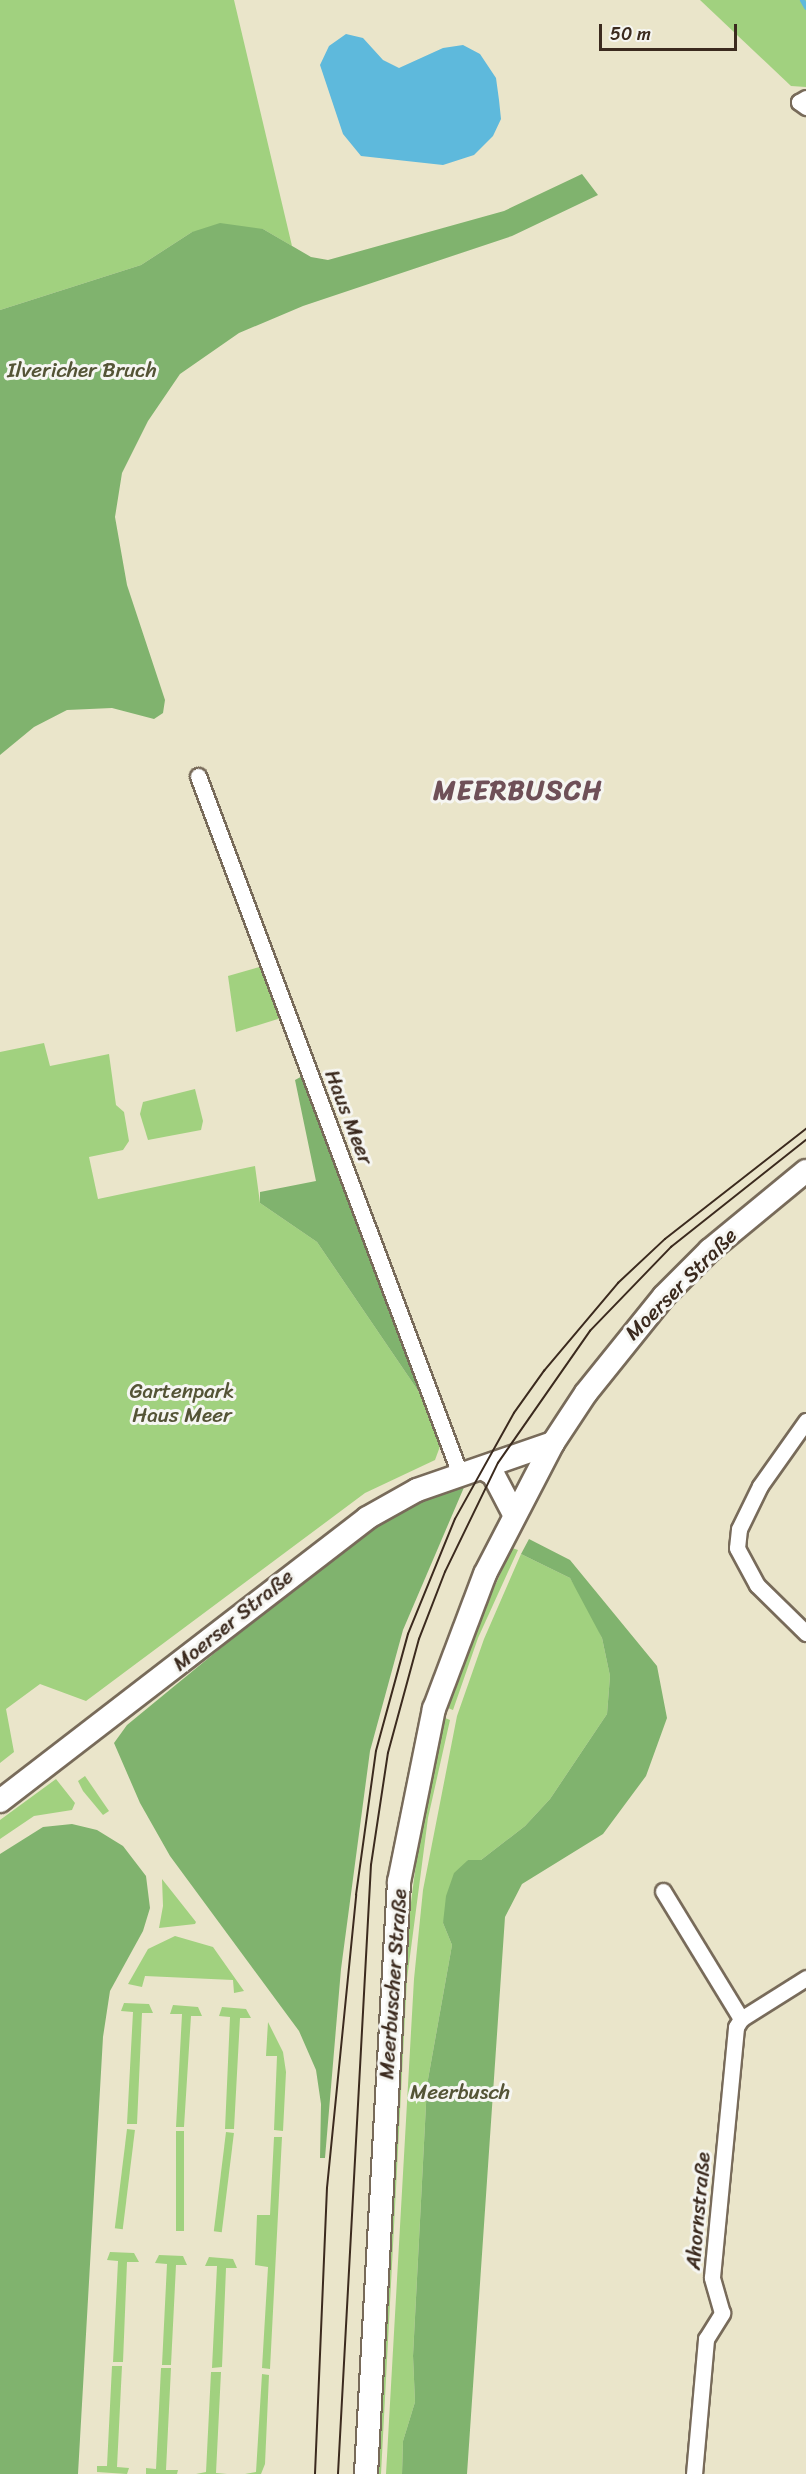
<!DOCTYPE html>
<meta charset="utf-8">
<style>
body{margin:0}
#map{position:relative;width:806px;height:2474px;overflow:hidden;background:#eae5ca;font-family:Sriracha,sans-serif}
div>[style]{position:absolute}
.green>*{inset:0;background:#a1d17f;transform-origin:0 0}
.forest>*{inset:0;background:#80b36e}
.water>*{inset:0;background:#5eb9dc}
.stream>*{height:5px;margin:-2.5px;padding:0 2.5px;transform-origin:2.5px;border-radius:2.5px;background:#5eb9dc}
.roads{filter:drop-shadow(2px 0 #786b5a) drop-shadow(-2px 0 #786b5a) drop-shadow(0 2px #786b5a) drop-shadow(0 -2px #786b5a)}
.street>*{height:15px;margin:-7.5px;padding:0 7.5px;transform-origin:7.5px;border-radius:7.5px;background:#fff}
.secondary>*{height:22px;margin:-11px;padding:0 11px;transform-origin:11px;border-radius:11px;background:#fff}
.tram>*{height:1.5px;margin:-0.75px;padding:0 0.75px;transform-origin:0.75px;border-radius:0.75px;background:#3b2a1e}
span{translate:-50% -50%;white-space:nowrap;text-align:center;line-height:1.15;-webkit-text-stroke:6px #f6f6f2;paint-order:stroke}
.park-label{font-size:21px;color:#545436}
.street-label{font-size:21px;color:#3b2a1e}
.district-label{font-size:27px;color:#6f5058;font-weight:700;letter-spacing:1.5px}
.scale{position:absolute;left:599px;top:24px;width:138px;height:27px;box-sizing:border-box;border:3px solid #3b2a1e;border-top:0;padding-left:8px;font-size:18px;line-height:21px;white-space:nowrap;color:#3b2a1e;-webkit-text-stroke:4px #f6f6f2;paint-order:stroke}
</style>
<div id="map">
<div class="green">
<div style="clip-path:polygon(0 0,234px 0,292px 246px,263px 229px,192px 232px,141px 265px,0 310px)"></div>
<div style="clip-path:polygon(700px 0,806px 0,806px 87px,791px 86px)"></div>
<div style="clip-path:polygon(263px 966px,281px 1018px,236px 1032px,228px 976px)"></div>
<div style="clip-path:polygon(44px 1043px,50px 1066px,109px 1054px,116px 1105px,124px 1112px,129px 1141px,123px 1150px,89px 1157px,98px 1199px,255px 1166px,260px 1203px,317px 1242px,436px 1417px,442px 1441px,435px 1460px,365px 1493px,86px 1701px,40px 1684px,6px 1709px,14px 1752px,0 1763px,0 1052px)"></div>
<div style="clip-path:polygon(195px 1089px,203px 1121px,201px 1130px,148px 1140px,140px 1114px,143px 1102px)"></div>
<div style="clip-path:polygon(512px 1548px,518px 1550px,478px 1638px,453px 1710px,448px 1708px,473px 1634px)"></div>
<div style="clip-path:polygon(521px 1554px,570px 1578px,588px 1607px,602px 1638px,610px 1676px,607px 1714px,550px 1799px,525px 1826px,481px 1860px,468px 1860px,443px 1923px,452px 1945px,427px 2085px,413px 2356px,415px 2402px,403px 2441px,402px 2474px,386px 2474px,414px 1979px,423px 1890px,457px 1716px,484px 1639px)"></div>
<div style="clip-path:polygon(445px 1718px,450px 1720px,428px 1818px,407px 1979px,381px 2474px,376px 2474px,401px 1980px,422px 1817px)"></div>
<div style="clip-path:polygon(85px 1776px,109px 1811px,103px 1815px,83px 1791px,78px 1781px)"></div>
<div style="clip-path:polygon(56px 1779px,75px 1803px,72px 1810px,34px 1816px,0 1839px,0 1820px)"></div>
<div style="clip-path:polygon(162px 1879px,196px 1922px,195px 1924px,159px 1928px,163px 1906px)"></div>
<div style="clip-path:polygon(175px 1936px,213px 1947px,244px 1991px,234px 1993px,233px 1980px,145px 1976px,142px 1987px,128px 1984px,148px 1949px)"></div>
<div style="clip-path:polygon(124px 2003px,149px 2004px,153px 2013px,142px 2013px,137px 2124px,127px 2124px,133px 2012px,121px 2011px)"></div>
<div style="clip-path:polygon(173px 2005px,198px 2007px,202px 2016px,191px 2016px,184px 2127px,176px 2127px,182px 2014px,170px 2014px)"></div>
<div style="clip-path:polygon(222px 2007px,246px 2009px,251px 2018px,240px 2018px,234px 2129px,225px 2129px,230px 2017px,219px 2016px)"></div>
<div style="clip-path:polygon(268px 2022px,283px 2052px,286px 2072px,283px 2131px,274px 2130px,277px 2056px,266px 2056px)"></div>
<div style="left:127px;top:2129px;width:8px;height:100px;rotate:7deg"></div>
<div style="left:176px;top:2131px;width:8px;height:100px"></div>
<div style="left:226px;top:2132px;width:8px;height:100px;rotate:7deg"></div>
<div style="clip-path:polygon(274px 2137px,282px 2137px,270px 2369px,262px 2368px,268px 2267px,255px 2265px,257px 2215px,270px 2215px)"></div>
<div style="clip-path:polygon(110px 2252px,134px 2253px,139px 2262px,127px 2262px,123px 2362px,113px 2362px,118px 2261px,107px 2260px)"></div>
<div style="clip-path:polygon(159px 2255px,183px 2256px,187px 2265px,176px 2265px,171px 2365px,162px 2365px,167px 2264px,155px 2263px)"></div>
<div style="clip-path:polygon(209px 2257px,233px 2259px,237px 2268px,226px 2268px,222px 2367px,212px 2368px,217px 2266px,205px 2266px)"></div>
<div style="clip-path:polygon(112px 2366px,122px 2366px,117px 2467px,129px 2468px,127px 2474px,97px 2472px,97px 2466px,107px 2466px)"></div>
<div style="clip-path:polygon(161px 2368px,171px 2368px,166px 2470px,178px 2470px,177px 2474px,146px 2474px,146px 2468px,156px 2469px)"></div>
<div style="clip-path:polygon(211px 2372px,221px 2372px,216px 2473px,227px 2474px,196px 2474px,206px 2472px)"></div>
<div style="clip-path:polygon(262px 2374px,269px 2375px,265px 2464px,261px 2474px,245px 2474px,256px 2472px)"></div>
</div>
<div class="forest">
<div style="clip-path:polygon(582px 174px,598px 195px,512px 236px,303px 306px,239px 333px,180px 374px,148px 421px,122px 473px,115px 517px,127px 585px,165px 700px,163px 713px,154px 719px,112px 708px,67px 710px,34px 727px,0 755px,0 310px,141px 265px,192px 232px,220px 223px,263px 229px,311px 257px,328px 260px,504px 211px)"></div>
<div style="clip-path:polygon(308px 1073px,436px 1417px,317px 1242px,260px 1203px,260px 1192px,316px 1181px,295px 1080px)"></div>
<div style="clip-path:polygon(465px 1485px,403px 1630px,370px 1751px,341px 1969px,325px 2158px,320px 2158px,321px 2104px,316px 2070px,299px 2031px,170px 1856px,140px 1803px,114px 1743px,127px 1725px,328px 1560px,406px 1507px)"></div>
<div style="clip-path:polygon(529px 1539px,570px 1560px,657px 1666px,667px 1718px,646px 1776px,603px 1834px,522px 1884px,505px 1917px,467px 2474px,402px 2474px,403px 2441px,415px 2402px,413px 2356px,427px 2085px,452px 1945px,443px 1923px,446px 1896px,454px 1873px,468px 1860px,481px 1860px,525px 1826px,550px 1799px,607px 1714px,610px 1676px,602px 1638px,570px 1578px,521px 1554px)"></div>
<div style="clip-path:polygon(72px 1824px,97px 1830px,123px 1846px,146px 1876px,150px 1908px,143px 1931px,110px 1991px,103px 2037px,78px 2474px,0 2474px,0 1854px,43px 1827px)"></div>
</div>
<div class="water">
<div style="clip-path:polygon(346px 34px,363px 38px,383px 60px,399px 68px,443px 48px,463px 45px,480px 54px,496px 78px,499px 100px,501px 119px,493px 136px,474px 155px,443px 165px,361px 156px,343px 134px,320px 65px,329px 46px)"></div>
</div>
<div class="stream">
<div style="left:802px;top:0;width:8px;rotate:60deg"></div>
</div>
<div class="roads">
<div class="street">
<div style="left:806px;top:98px;width:8px;rotate:150deg"></div>
<div style="left:799px;top:102px;width:9px;rotate:36deg"></div>
<div style="left:198px;top:776px;width:746px;rotate:69.43deg"></div>
<div style="left:806px;top:1421px;width:80px;rotate:125.3deg"></div>
<div style="left:760px;top:1486px;width:48px;rotate:116deg"></div>
<div style="left:739px;top:1529px;width:19px;rotate:96deg"></div>
<div style="left:737px;top:1548px;width:42px;rotate:61.6deg"></div>
<div style="left:757px;top:1585px;width:69px;rotate:44.4deg"></div>
<div style="left:663px;top:1891px;width:150px;rotate:58.6deg"></div>
<div style="left:694px;top:2474px;width:136px;rotate:-84.9deg"></div>
<div style="left:706px;top:2339px;width:31px;rotate:-58deg"></div>
<div style="left:722px;top:2313px;width:37px;rotate:-106deg"></div>
<div style="left:712px;top:2277px;width:251px;rotate:-84.5deg"></div>
<div style="left:736px;top:2027px;width:9px;rotate:-58deg"></div>
<div style="left:741px;top:2019px;width:77px;rotate:-32.2deg"></div>
</div>
<div class="secondary">
<div style="left:482px;top:1468px;width:13px;rotate:29deg"></div>
<div style="left:493px;top:1474px;width:45px;rotate:62.3deg"></div>
<div style="left:0;top:1801px;width:463px;rotate:-37.6deg"></div>
<div style="left:367px;top:1518px;width:57px;rotate:-29.2deg"></div>
<div style="left:417px;top:1490px;width:144px;rotate:-19.1deg"></div>
<div style="left:366px;top:2474px;width:593px;rotate:-86.81deg"></div>
<div style="left:399px;top:1882px;width:177px;rotate:-78.6deg"></div>
<div style="left:434px;top:1709px;width:144px;rotate:-69.3deg"></div>
<div style="left:485px;top:1574px;width:148px;rotate:-62.6deg"></div>
<div style="left:553px;top:1443px;width:60px;rotate:-56.6deg"></div>
<div style="left:586px;top:1393px;width:124px;rotate:-51.2deg"></div>
<div style="left:664px;top:1296px;width:65px;rotate:-45deg"></div>
<div style="left:710px;top:1250px;width:124px;rotate:-39.5deg"></div>
</div>
</div>
<div class="tram">
<div style="left:315px;top:2474px;width:286px;rotate:-87.6deg"></div>
<div style="left:327px;top:2188px;width:294px;rotate:-84.3deg"></div>
<div style="left:356px;top:1895px;width:145px;rotate:-82.1deg"></div>
<div style="left:376px;top:1751px;width:121px;rotate:-74.7deg"></div>
<div style="left:408px;top:1634px;width:124px;rotate:-67.8deg"></div>
<div style="left:455px;top:1519px;width:121px;rotate:-60.9deg"></div>
<div style="left:514px;top:1413px;width:52px;rotate:-54.5deg"></div>
<div style="left:544px;top:1371px;width:115px;rotate:-49.9deg"></div>
<div style="left:618px;top:1283px;width:64px;rotate:-43.1deg"></div>
<div style="left:665px;top:1239px;width:179px;rotate:-38deg"></div>
<div style="left:338px;top:2474px;width:610px;rotate:-86.9deg"></div>
<div style="left:371px;top:1865px;width:113px;rotate:-81.4deg"></div>
<div style="left:388px;top:1753px;width:118px;rotate:-74.8deg"></div>
<div style="left:419px;top:1639px;width:72px;rotate:-68.8deg"></div>
<div style="left:445px;top:1572px;width:121px;rotate:-64.1deg"></div>
<div style="left:498px;top:1463px;width:161px;rotate:-55.1deg"></div>
<div style="left:590px;top:1331px;width:117px;rotate:-46deg"></div>
<div style="left:671px;top:1247px;width:172px;rotate:-38.4deg"></div>
</div>
<div class="park-label">
<span style="left:82px;top:370px">Ilvericher Bruch</span>
<span style="left:182px;top:1403px">Gartenpark<br>Haus Meer</span>
<span style="left:460px;top:2092px">Meerbusch</span>
</div>
<div class="street-label">
<span style="left:349px;top:1117px;rotate:69deg">Haus Meer</span>
<span style="left:681px;top:1284px;rotate:-45deg">Moerser Straße</span>
<span style="left:233px;top:1620px;rotate:-39deg">Moerser Straße</span>
<span style="left:393px;top:1984px;rotate:-86deg">Meerbuscher Straße</span>
<span style="left:698px;top:2211px;rotate:-85deg">Ahornstraße</span>
</div>
<div class="district-label">
<span style="left:518px;top:791px">MEERBUSCH</span>
</div>
<div class="scale">50 m</div>
</div>
